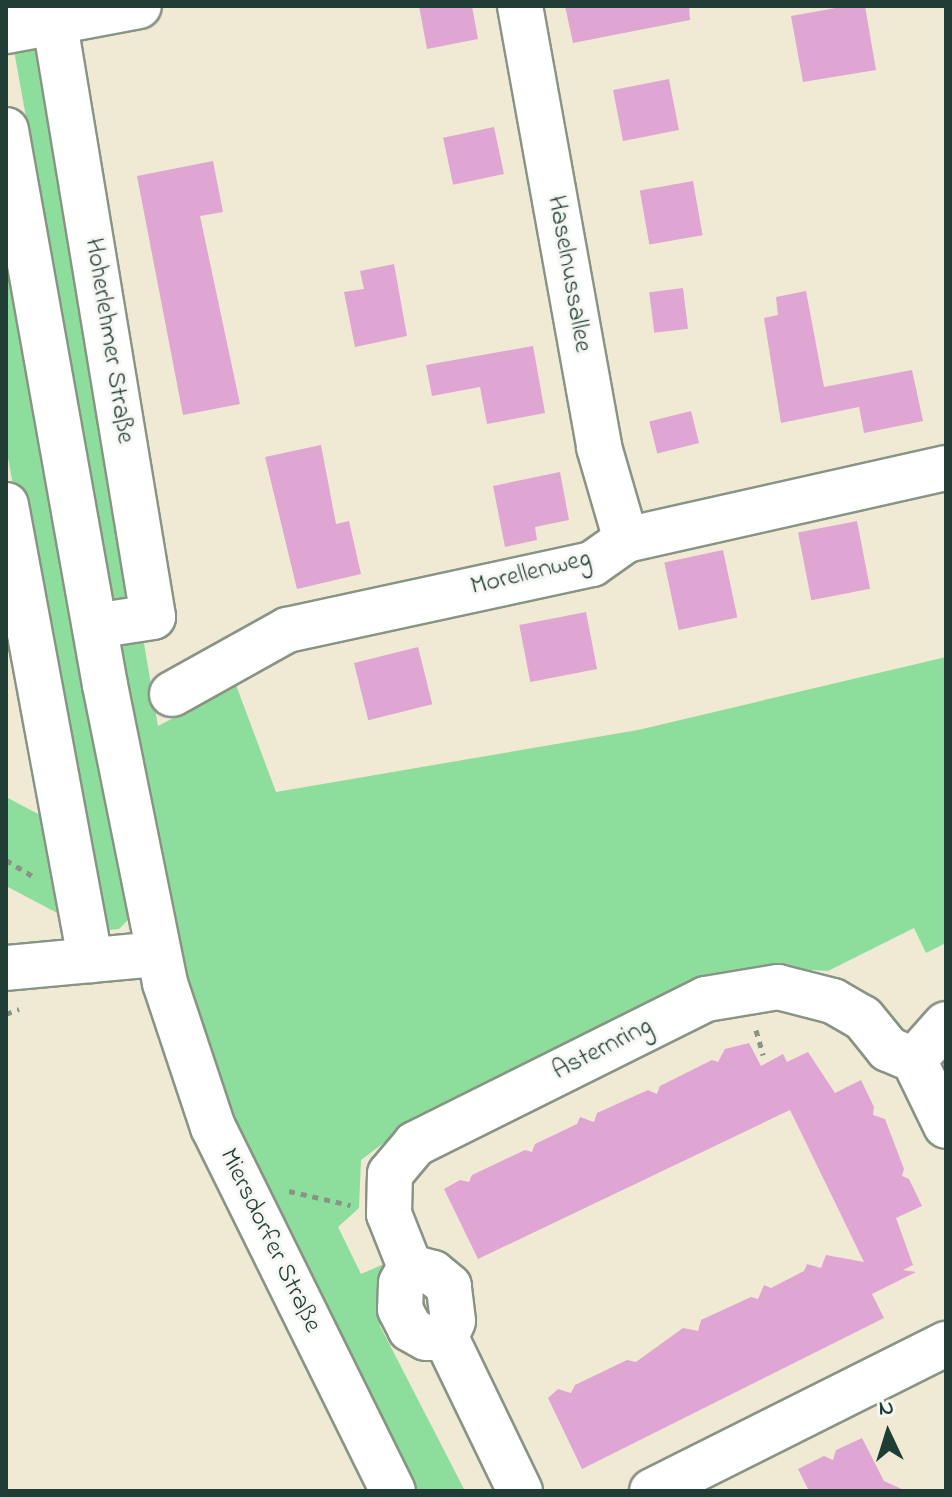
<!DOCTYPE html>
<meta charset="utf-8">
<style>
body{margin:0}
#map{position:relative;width:952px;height:1497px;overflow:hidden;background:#f0ead5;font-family:"Indie Flower",sans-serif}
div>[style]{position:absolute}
.green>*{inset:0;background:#8ddd9d}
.building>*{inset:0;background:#dfa6d3;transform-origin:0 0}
.path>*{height:5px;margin-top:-2.5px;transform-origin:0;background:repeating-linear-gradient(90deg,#889484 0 6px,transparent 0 12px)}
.roads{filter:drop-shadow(2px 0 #889484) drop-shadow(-2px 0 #889484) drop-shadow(0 2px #889484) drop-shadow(0 -2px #889484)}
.minor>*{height:44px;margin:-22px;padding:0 22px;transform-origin:22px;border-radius:22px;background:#fff}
span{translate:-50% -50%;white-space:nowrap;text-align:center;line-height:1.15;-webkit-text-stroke:6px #f6f6f2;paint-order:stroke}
.street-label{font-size:26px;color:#1f3d34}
.frame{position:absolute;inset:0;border:8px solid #1f3d34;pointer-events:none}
.north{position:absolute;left:848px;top:1393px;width:80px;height:80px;-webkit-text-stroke:6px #f6f6f2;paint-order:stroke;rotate:356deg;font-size:22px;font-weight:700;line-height:32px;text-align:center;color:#1f3d34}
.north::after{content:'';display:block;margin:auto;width:28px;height:36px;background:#1f3d34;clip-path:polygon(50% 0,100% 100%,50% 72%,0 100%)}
</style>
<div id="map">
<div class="green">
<div style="clip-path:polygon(6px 6px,36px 6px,158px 726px,236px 685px,276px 792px,638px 730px,946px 657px,946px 943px,926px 953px,914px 928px,828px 971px,780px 968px,708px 975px,414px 1120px,361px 1160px,359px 1208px,338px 1227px,361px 1274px,384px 1264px,380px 1326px,465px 1491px,418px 1491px,230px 1117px,171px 923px)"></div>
<div style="clip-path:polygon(6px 222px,130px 918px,119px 929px,109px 930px,91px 909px,6px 447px)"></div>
<div style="clip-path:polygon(6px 797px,42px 816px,61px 915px,6px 886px)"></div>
</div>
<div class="building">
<div style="clip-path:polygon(419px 6px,472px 6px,478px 39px,427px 49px)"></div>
<div style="clip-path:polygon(565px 6px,689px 6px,690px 20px,573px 43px)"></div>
<div style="clip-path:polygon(847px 6px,865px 6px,876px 70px,803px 82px,791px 16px)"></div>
<div style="left:669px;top:79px;width:52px;height:57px;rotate:79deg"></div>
<div style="left:494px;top:127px;width:48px;height:52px;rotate:78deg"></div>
<div style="clip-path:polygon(213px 161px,223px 212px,200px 216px,240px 404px,183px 415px,137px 176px)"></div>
<div style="left:693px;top:181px;width:55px;height:54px;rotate:80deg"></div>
<div style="clip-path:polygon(394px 264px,407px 336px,355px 347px,344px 292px,364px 289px,360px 271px)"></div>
<div style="left:683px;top:288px;width:41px;height:34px;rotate:83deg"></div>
<div style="clip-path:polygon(806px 291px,824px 387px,912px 370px,923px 421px,864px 433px,859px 407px,781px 423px,764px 318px,778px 315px,776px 297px)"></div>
<div style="clip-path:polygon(533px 346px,545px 413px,487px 424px,480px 387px,432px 396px,426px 365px)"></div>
<div style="left:691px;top:411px;width:33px;height:43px;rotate:76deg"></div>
<div style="clip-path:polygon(321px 445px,336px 524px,349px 521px,361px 574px,297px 589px,265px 457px)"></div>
<div style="clip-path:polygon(560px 472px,569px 520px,535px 527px,537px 540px,505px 547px,493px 486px)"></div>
<div style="left:857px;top:521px;width:69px;height:60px;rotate:79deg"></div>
<div style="left:723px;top:550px;width:69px;height:60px;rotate:78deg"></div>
<div style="left:586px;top:612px;width:58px;height:68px;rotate:79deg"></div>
<div style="left:418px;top:647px;width:59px;height:66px;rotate:76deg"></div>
<div style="clip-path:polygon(749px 1043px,761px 1066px,783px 1054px,787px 1062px,808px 1052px,835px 1093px,861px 1080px,874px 1107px,873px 1115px,885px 1119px,904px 1169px,902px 1176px,909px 1179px,922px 1206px,896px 1218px,913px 1265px,903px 1270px,916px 1272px,872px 1294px,884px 1318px,582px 1469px,548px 1398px,558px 1389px,571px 1393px,575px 1385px,627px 1360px,636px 1362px,683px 1328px,698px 1331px,701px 1320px,751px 1297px,758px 1299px,764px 1285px,771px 1288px,804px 1271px,807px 1264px,821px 1268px,826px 1255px,864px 1262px,790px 1110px,478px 1259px,444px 1189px,460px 1180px,469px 1182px,472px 1175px,525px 1150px,532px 1152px,535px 1144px,577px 1124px,580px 1117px,594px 1122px,597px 1113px,648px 1090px,657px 1094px,660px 1086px,712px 1060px,718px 1062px,725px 1049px)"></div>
<div style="clip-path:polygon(862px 1438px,884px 1481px,906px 1491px,809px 1491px,798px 1469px,824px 1456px,833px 1460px,836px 1450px)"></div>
</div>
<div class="path">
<div style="left:6px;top:860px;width:35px;rotate:31deg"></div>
<div style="left:6px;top:1014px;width:14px;rotate:-21deg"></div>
<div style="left:756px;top:1030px;width:26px;rotate:74deg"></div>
<div style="left:289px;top:1191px;width:63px;rotate:12.9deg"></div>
</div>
<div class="roads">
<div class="minor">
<div style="left:52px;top:6px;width:619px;rotate:80.61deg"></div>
<div style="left:153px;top:617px;width:59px;rotate:171.2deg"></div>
<div style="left:520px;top:6px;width:448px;rotate:79.8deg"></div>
<div style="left:599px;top:447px;width:97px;rotate:73.8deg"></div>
<div style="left:6px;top:31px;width:135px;rotate:-10.6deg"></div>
<div style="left:6px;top:130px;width:564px;rotate:79.89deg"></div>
<div style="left:105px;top:685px;width:304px;rotate:78.6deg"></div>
<div style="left:165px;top:983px;width:152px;rotate:71.6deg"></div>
<div style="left:213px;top:1127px;width:406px;rotate:63.7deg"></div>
<div style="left:6px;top:505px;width:463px;rotate:79.5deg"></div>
<div style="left:172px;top:694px;width:132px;rotate:-29.1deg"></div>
<div style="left:287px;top:630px;width:312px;rotate:-12.2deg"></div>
<div style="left:592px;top:564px;width:42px;rotate:-35.2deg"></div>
<div style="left:626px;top:540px;width:328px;rotate:-12.7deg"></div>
<div style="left:6px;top:968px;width:153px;rotate:-5.3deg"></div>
<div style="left:914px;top:1060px;width:48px;rotate:-48.4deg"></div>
<div style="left:410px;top:1267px;width:18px;rotate:119deg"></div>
<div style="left:401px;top:1283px;width:26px;rotate:92deg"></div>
<div style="left:400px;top:1309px;width:22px;rotate:63deg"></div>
<div style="left:410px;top:1329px;width:18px;rotate:29deg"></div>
<div style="left:426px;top:1338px;width:20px"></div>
<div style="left:520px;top:1491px;width:170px;rotate:-115.8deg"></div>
<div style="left:446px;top:1338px;width:18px;rotate:-68deg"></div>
<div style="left:453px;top:1321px;width:35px;rotate:-97deg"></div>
<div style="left:449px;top:1286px;width:21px;rotate:-141deg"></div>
<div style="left:433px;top:1273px;width:24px;rotate:-165deg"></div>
<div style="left:410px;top:1267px;width:57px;rotate:-111.6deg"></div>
<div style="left:389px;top:1214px;width:40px;rotate:-88.6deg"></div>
<div style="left:390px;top:1174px;width:39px;rotate:-50deg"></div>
<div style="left:415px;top:1144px;width:325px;rotate:-26.5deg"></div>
<div style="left:706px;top:999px;width:73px;rotate:-9.5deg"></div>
<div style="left:778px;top:987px;width:57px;rotate:14.3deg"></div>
<div style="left:833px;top:1001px;width:34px;rotate:30deg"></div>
<div style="left:863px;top:1018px;width:40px;rotate:51deg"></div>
<div style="left:888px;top:1049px;width:28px;rotate:23deg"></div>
<div style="left:914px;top:1060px;width:73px;rotate:64.1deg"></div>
<div style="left:652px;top:1491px;width:329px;rotate:-26.6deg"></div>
</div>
</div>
<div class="street-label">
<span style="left:568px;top:274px;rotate:80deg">Haselnussallee</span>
<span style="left:108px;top:341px;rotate:81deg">Hoherlehmer Straße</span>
<span style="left:531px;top:574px;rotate:-14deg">Morellenweg</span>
<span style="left:603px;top:1050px;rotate:-27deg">Asternring</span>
<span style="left:269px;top:1241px;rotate:64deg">Miersdorfer Straße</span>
</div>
<div class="frame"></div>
<div class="north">N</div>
</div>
